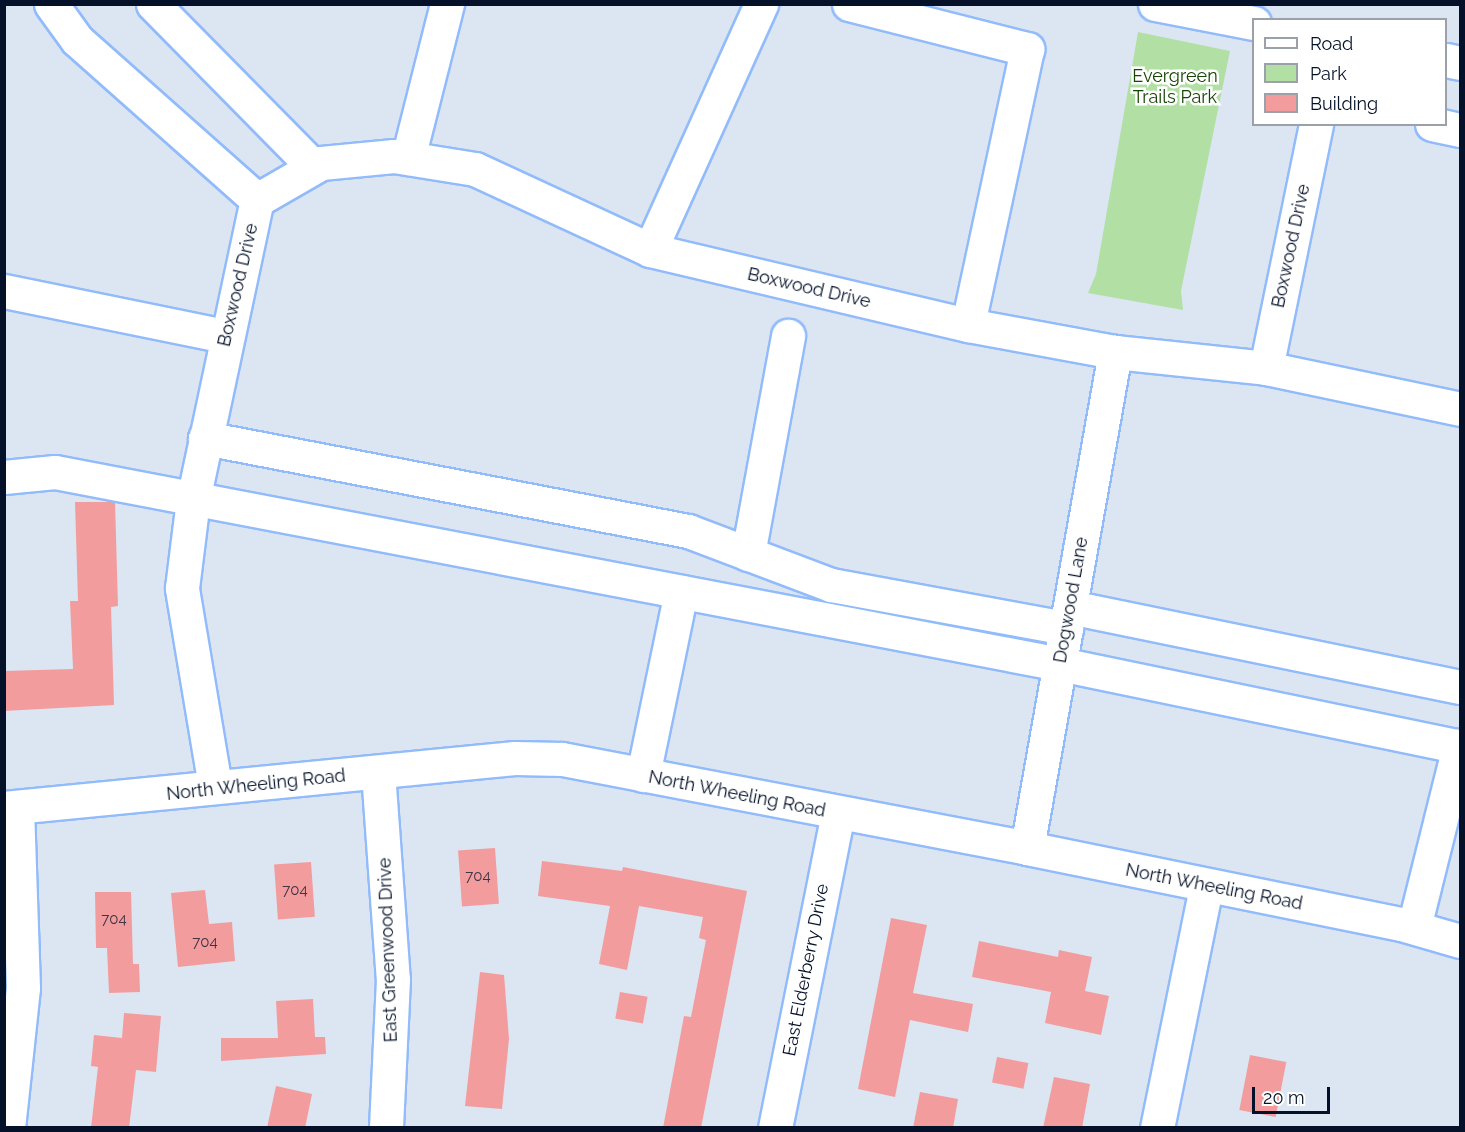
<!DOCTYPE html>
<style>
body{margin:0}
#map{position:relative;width:1465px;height:1132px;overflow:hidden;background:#dce5f2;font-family:Raleway,sans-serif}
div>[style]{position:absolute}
.green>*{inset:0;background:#b2e0a4}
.building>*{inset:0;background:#f29c9d;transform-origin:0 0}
.roads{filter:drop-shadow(2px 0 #91bbfb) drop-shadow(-2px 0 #91bbfb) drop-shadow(0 2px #91bbfb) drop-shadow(0 -2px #91bbfb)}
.minor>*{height:33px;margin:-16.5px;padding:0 16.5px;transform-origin:16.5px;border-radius:16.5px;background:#fff}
span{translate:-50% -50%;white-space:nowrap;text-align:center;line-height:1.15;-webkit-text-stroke:5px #fff;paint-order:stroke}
.number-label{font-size:15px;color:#403445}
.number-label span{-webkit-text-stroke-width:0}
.park-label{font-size:18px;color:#174503}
.street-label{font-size:18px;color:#041128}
.frame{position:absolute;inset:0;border:6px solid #041128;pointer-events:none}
.legend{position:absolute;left:1252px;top:18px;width:195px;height:108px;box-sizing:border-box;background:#fff;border:2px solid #9ba0a9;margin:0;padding:8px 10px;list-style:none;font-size:18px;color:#041128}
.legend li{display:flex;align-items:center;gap:12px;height:30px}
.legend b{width:30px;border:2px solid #9ba0a9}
.scale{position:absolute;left:1252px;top:1087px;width:78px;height:27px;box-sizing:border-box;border:3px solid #041128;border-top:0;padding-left:8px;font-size:18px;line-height:21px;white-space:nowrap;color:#041128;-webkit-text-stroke:4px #fff;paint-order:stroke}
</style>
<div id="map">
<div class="green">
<div style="clip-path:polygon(1138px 32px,1230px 51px,1181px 291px,1183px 310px,1088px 293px,1096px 274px)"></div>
</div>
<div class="building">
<div style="clip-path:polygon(75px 502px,115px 502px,118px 606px,111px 607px,114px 705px,4px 711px,4px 671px,73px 669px,70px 601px,78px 601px)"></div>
<div style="left:495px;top:848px;width:56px;height:37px;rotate:86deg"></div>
<div style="clip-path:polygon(542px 861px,622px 871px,623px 867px,747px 891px,701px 1128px,663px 1128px,684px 1016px,691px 1017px,706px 940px,699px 938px,703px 917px,639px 906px,627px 970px,599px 964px,610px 906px,538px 896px)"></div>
<div style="left:311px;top:862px;width:55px;height:37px;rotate:86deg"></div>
<div style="clip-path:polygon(205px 890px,209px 924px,232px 922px,235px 961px,178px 967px,171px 893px)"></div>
<div style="clip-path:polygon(95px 892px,131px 892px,133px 964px,139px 964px,140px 992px,109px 993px,107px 948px,96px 948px)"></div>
<div style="clip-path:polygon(891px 918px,927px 925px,913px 993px,973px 1004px,968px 1032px,910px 1020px,895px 1097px,858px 1089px)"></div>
<div style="clip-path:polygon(979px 941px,1058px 957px,1059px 950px,1092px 957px,1085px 991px,1109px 996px,1101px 1035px,1045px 1023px,1051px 992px,972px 977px)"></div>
<div style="clip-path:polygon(480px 972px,504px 975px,509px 1039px,502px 1109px,465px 1106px)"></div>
<div style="left:620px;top:992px;width:28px;height:27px;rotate:10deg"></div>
<div style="clip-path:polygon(313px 999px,315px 1037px,325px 1037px,326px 1054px,221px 1061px,221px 1038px,278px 1038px,276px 1001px)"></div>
<div style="clip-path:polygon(124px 1013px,161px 1016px,156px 1072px,136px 1070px,129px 1128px,91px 1128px,98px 1067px,91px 1066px,94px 1035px,122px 1038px)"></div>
<div style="left:1250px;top:1055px;width:37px;height:56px;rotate:11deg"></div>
<div style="left:997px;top:1057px;width:32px;height:26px;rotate:11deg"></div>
<div style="clip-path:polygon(1054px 1077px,1090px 1084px,1082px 1128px,1043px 1128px)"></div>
<div style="clip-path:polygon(276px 1086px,312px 1094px,305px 1128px,267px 1128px)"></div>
<div style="clip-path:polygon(920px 1092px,958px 1099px,953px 1128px,913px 1128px)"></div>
</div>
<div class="roads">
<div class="minor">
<div style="left:51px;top:4px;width:44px;rotate:54.2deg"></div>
<div style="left:77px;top:40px;width:241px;rotate:41.6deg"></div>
<div style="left:153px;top:4px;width:229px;rotate:45.4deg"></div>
<div style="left:849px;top:4px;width:184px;rotate:14.2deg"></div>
<div style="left:1027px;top:49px;width:282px;rotate:102.1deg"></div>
<div style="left:1155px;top:4px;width:101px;rotate:10.9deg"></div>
<div style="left:1446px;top:60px;width:14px;rotate:12deg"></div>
<div style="left:1432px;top:124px;width:29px;rotate:12deg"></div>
<div style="left:408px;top:158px;width:159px;rotate:-75.8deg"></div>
<div style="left:650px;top:250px;width:270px;rotate:-65.7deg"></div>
<div style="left:4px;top:291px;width:227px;rotate:11.5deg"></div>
<div style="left:1266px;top:368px;width:249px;rotate:-78.4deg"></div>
<div style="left:205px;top:438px;width:492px;rotate:10.9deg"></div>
<div style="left:688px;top:531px;width:153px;rotate:20.7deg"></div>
<div style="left:831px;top:585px;width:239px;rotate:10.4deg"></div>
<div style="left:4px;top:477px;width:51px;rotate:-5.6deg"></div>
<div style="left:55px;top:472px;width:1023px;rotate:10.82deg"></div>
<div style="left:1060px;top:664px;width:409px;rotate:11.7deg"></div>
<div style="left:748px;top:554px;width:222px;rotate:-79.6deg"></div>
<div style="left:1070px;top:607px;width:398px;rotate:11.6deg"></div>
<div style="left:378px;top:772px;width:208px;rotate:85.9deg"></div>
<div style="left:393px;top:979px;width:149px;rotate:92.7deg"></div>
<div style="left:643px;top:775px;width:187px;rotate:-78.3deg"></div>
<div style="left:215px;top:786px;width:201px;rotate:-99.5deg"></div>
<div style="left:182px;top:588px;width:89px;rotate:-82.9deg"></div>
<div style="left:193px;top:500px;width:307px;rotate:-78deg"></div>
<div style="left:257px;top:200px;width:74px;rotate:-30deg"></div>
<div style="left:321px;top:163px;width:73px;rotate:-5.5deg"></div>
<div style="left:394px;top:156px;width:82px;rotate:9.1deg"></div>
<div style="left:475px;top:169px;width:193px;rotate:24.8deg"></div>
<div style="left:650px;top:250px;width:327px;rotate:13.3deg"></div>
<div style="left:968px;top:325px;width:149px;rotate:10.4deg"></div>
<div style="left:1115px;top:352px;width:152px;rotate:6deg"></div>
<div style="left:1266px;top:368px;width:198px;rotate:11.9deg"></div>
<div style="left:4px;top:808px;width:513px;rotate:-5.59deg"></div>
<div style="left:515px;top:758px;width:47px;rotate:1.2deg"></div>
<div style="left:562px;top:759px;width:473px;rotate:10.8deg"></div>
<div style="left:1027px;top:848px;width:382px;rotate:11.5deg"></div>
<div style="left:1401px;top:924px;width:61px;rotate:16.1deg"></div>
<div style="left:1027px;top:848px;width:504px;rotate:-79.94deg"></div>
<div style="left:1414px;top:927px;width:187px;rotate:-76deg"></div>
<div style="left:8px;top:1128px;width:141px;rotate:-83.9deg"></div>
<div style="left:23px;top:988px;width:180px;rotate:-91.9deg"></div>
<div style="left:775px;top:1128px;width:321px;rotate:-78.7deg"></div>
<div style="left:1157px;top:1128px;width:246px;rotate:-78.5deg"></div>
</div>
</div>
<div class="number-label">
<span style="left:478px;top:877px">704</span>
<span style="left:295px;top:891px">704</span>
<span style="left:114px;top:920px">704</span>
<span style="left:205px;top:943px">704</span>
</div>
<div class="park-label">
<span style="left:1175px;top:87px">Evergreen<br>Trails Park</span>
</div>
<div class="street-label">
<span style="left:1291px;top:246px;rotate:-78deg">Boxwood Drive</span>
<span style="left:238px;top:285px;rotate:-77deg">Boxwood Drive</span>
<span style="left:809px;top:288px;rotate:13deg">Boxwood Drive</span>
<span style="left:1071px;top:600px;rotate:-80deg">Dogwood Lane</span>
<span style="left:256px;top:785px;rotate:-6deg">North Wheeling Road</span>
<span style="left:737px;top:794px;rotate:11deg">North Wheeling Road</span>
<span style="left:1214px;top:887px;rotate:11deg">North Wheeling Road</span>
<span style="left:388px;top:950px;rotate:-92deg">East Greenwood Drive</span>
<span style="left:806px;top:970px;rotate:-79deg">East Elderberry Drive</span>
</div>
<div class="frame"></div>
<ul class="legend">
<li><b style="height:8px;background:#fff"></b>Road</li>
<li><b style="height:16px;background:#b2e0a4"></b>Park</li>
<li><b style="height:16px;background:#f29c9d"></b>Building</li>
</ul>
<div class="scale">20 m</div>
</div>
